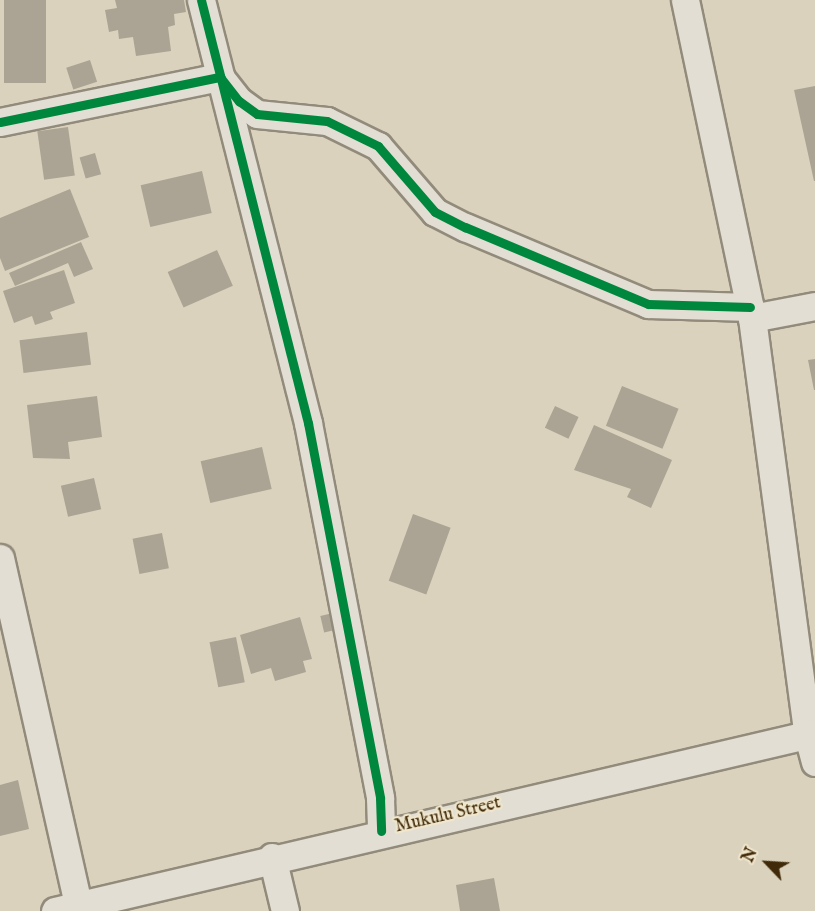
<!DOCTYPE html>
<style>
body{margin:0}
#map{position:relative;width:815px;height:911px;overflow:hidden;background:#dad2bd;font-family:"IM FELL English",serif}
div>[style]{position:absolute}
.building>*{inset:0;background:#aba494;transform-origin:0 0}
.roads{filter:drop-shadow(2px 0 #928b7b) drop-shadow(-2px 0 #928b7b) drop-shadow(0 2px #928b7b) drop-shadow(0 -2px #928b7b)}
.minor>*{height:27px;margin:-13.5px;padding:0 13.5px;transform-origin:13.5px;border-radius:13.5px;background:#e2ded3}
.cycleway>*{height:9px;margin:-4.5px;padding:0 4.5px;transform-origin:4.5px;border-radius:4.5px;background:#00873e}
span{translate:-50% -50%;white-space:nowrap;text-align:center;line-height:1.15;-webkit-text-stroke:4.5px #efe6cc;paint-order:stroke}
.street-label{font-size:18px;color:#412a09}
.north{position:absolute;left:737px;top:833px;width:60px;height:60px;-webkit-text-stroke:4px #efe6cc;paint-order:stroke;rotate:295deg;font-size:16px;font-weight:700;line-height:24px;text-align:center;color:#412a09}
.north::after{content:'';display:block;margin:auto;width:21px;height:27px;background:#412a09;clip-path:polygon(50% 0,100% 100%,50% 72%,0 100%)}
</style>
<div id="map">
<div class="building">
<div style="left:4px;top:0;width:42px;height:83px"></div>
<div style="clip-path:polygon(115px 0,184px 0,186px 12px,174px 14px,175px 25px,168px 27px,171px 51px,136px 56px,133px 37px,119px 39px,118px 30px,109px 32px,105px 10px,117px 8px)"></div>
<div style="left:90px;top:60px;width:23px;height:25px;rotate:72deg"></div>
<div style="clip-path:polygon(815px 86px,815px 181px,814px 181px,794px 90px)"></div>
<div style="left:68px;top:127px;width:49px;height:31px;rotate:82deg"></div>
<div style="left:95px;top:153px;width:22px;height:16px;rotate:74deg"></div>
<div style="left:202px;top:171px;width:43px;height:63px;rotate:77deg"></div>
<div style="clip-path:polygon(70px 189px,89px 237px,5px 271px,0 258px,0 218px)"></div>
<div style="clip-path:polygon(81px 242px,93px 269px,74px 277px,68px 263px,15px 286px,9px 273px)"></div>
<div style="left:217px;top:250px;width:39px;height:54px;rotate:66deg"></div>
<div style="clip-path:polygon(64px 270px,75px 303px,50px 312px,53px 319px,35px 325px,32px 316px,14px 323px,3px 291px)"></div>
<div style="left:87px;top:332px;width:33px;height:68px;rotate:83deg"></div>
<div style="clip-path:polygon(815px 359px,815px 390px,814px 390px,808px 360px)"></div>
<div style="left:622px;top:386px;width:61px;height:43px;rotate:22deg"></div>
<div style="clip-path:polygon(97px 396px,102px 437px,68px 442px,70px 459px,33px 458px,27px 405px)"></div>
<div style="left:555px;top:406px;width:26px;height:24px;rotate:25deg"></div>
<div style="clip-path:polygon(594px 425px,672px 460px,651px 508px,627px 497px,631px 489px,574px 470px)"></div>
<div style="left:262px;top:447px;width:43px;height:63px;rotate:77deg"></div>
<div style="left:94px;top:478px;width:32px;height:34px;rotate:77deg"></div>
<div style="left:413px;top:514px;width:40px;height:71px;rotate:20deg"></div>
<div style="left:162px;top:533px;width:36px;height:30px;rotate:79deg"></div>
<div style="left:333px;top:613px;width:17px;height:13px;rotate:77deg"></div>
<div style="clip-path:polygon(300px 617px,312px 659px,303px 661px,306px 672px,275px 681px,271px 668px,251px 674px,240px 635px)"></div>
<div style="left:236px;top:637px;width:46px;height:27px;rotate:79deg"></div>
<div style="clip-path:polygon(18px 780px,29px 829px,0 836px,0 785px)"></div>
<div style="clip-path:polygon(494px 878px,500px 911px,460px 911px,456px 885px)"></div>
</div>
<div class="roads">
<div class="minor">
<div style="left:201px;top:0;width:436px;rotate:75.8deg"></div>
<div style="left:308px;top:423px;width:382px;rotate:79.1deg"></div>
<div style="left:380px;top:798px;width:33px;rotate:88deg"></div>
<div style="left:685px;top:0;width:325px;rotate:78.1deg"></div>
<div style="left:752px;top:318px;width:418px;rotate:82.4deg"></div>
<div style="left:807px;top:732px;width:31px;rotate:75deg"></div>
<div style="left:0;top:122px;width:225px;rotate:-11.6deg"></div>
<div style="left:220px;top:77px;width:31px;rotate:52deg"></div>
<div style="left:239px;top:101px;width:22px;rotate:36deg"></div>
<div style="left:257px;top:114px;width:70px;rotate:5.7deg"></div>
<div style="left:327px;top:121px;width:57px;rotate:26.1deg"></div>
<div style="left:378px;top:146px;width:87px;rotate:49.2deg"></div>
<div style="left:435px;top:212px;width:34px;rotate:27deg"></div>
<div style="left:465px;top:227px;width:199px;rotate:22.8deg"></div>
<div style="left:648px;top:304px;width:102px;rotate:1.7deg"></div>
<div style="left:752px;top:318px;width:64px;rotate:-10.8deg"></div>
<div style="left:0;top:558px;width:356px;rotate:77.3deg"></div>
<div style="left:272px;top:857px;width:56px;rotate:76.5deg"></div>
<div style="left:55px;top:911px;width:781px;rotate:-13.18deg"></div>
</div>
</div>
<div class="cycleway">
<div style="left:201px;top:0;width:436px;rotate:75.8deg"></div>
<div style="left:308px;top:423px;width:382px;rotate:79.1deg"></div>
<div style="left:380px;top:798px;width:33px;rotate:88deg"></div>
<div style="left:0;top:122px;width:225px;rotate:-11.6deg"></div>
<div style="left:220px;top:77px;width:31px;rotate:52deg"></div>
<div style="left:239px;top:101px;width:22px;rotate:36deg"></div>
<div style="left:257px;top:114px;width:70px;rotate:5.7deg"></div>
<div style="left:327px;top:121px;width:57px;rotate:26.1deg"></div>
<div style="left:378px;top:146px;width:87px;rotate:49.2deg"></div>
<div style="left:435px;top:212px;width:34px;rotate:27deg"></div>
<div style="left:465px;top:227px;width:199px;rotate:22.8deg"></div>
<div style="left:648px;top:304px;width:102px;rotate:1.7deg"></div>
</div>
<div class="street-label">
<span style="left:448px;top:816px;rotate:-13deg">Mukulu Street</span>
</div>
<div class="north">N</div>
</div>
